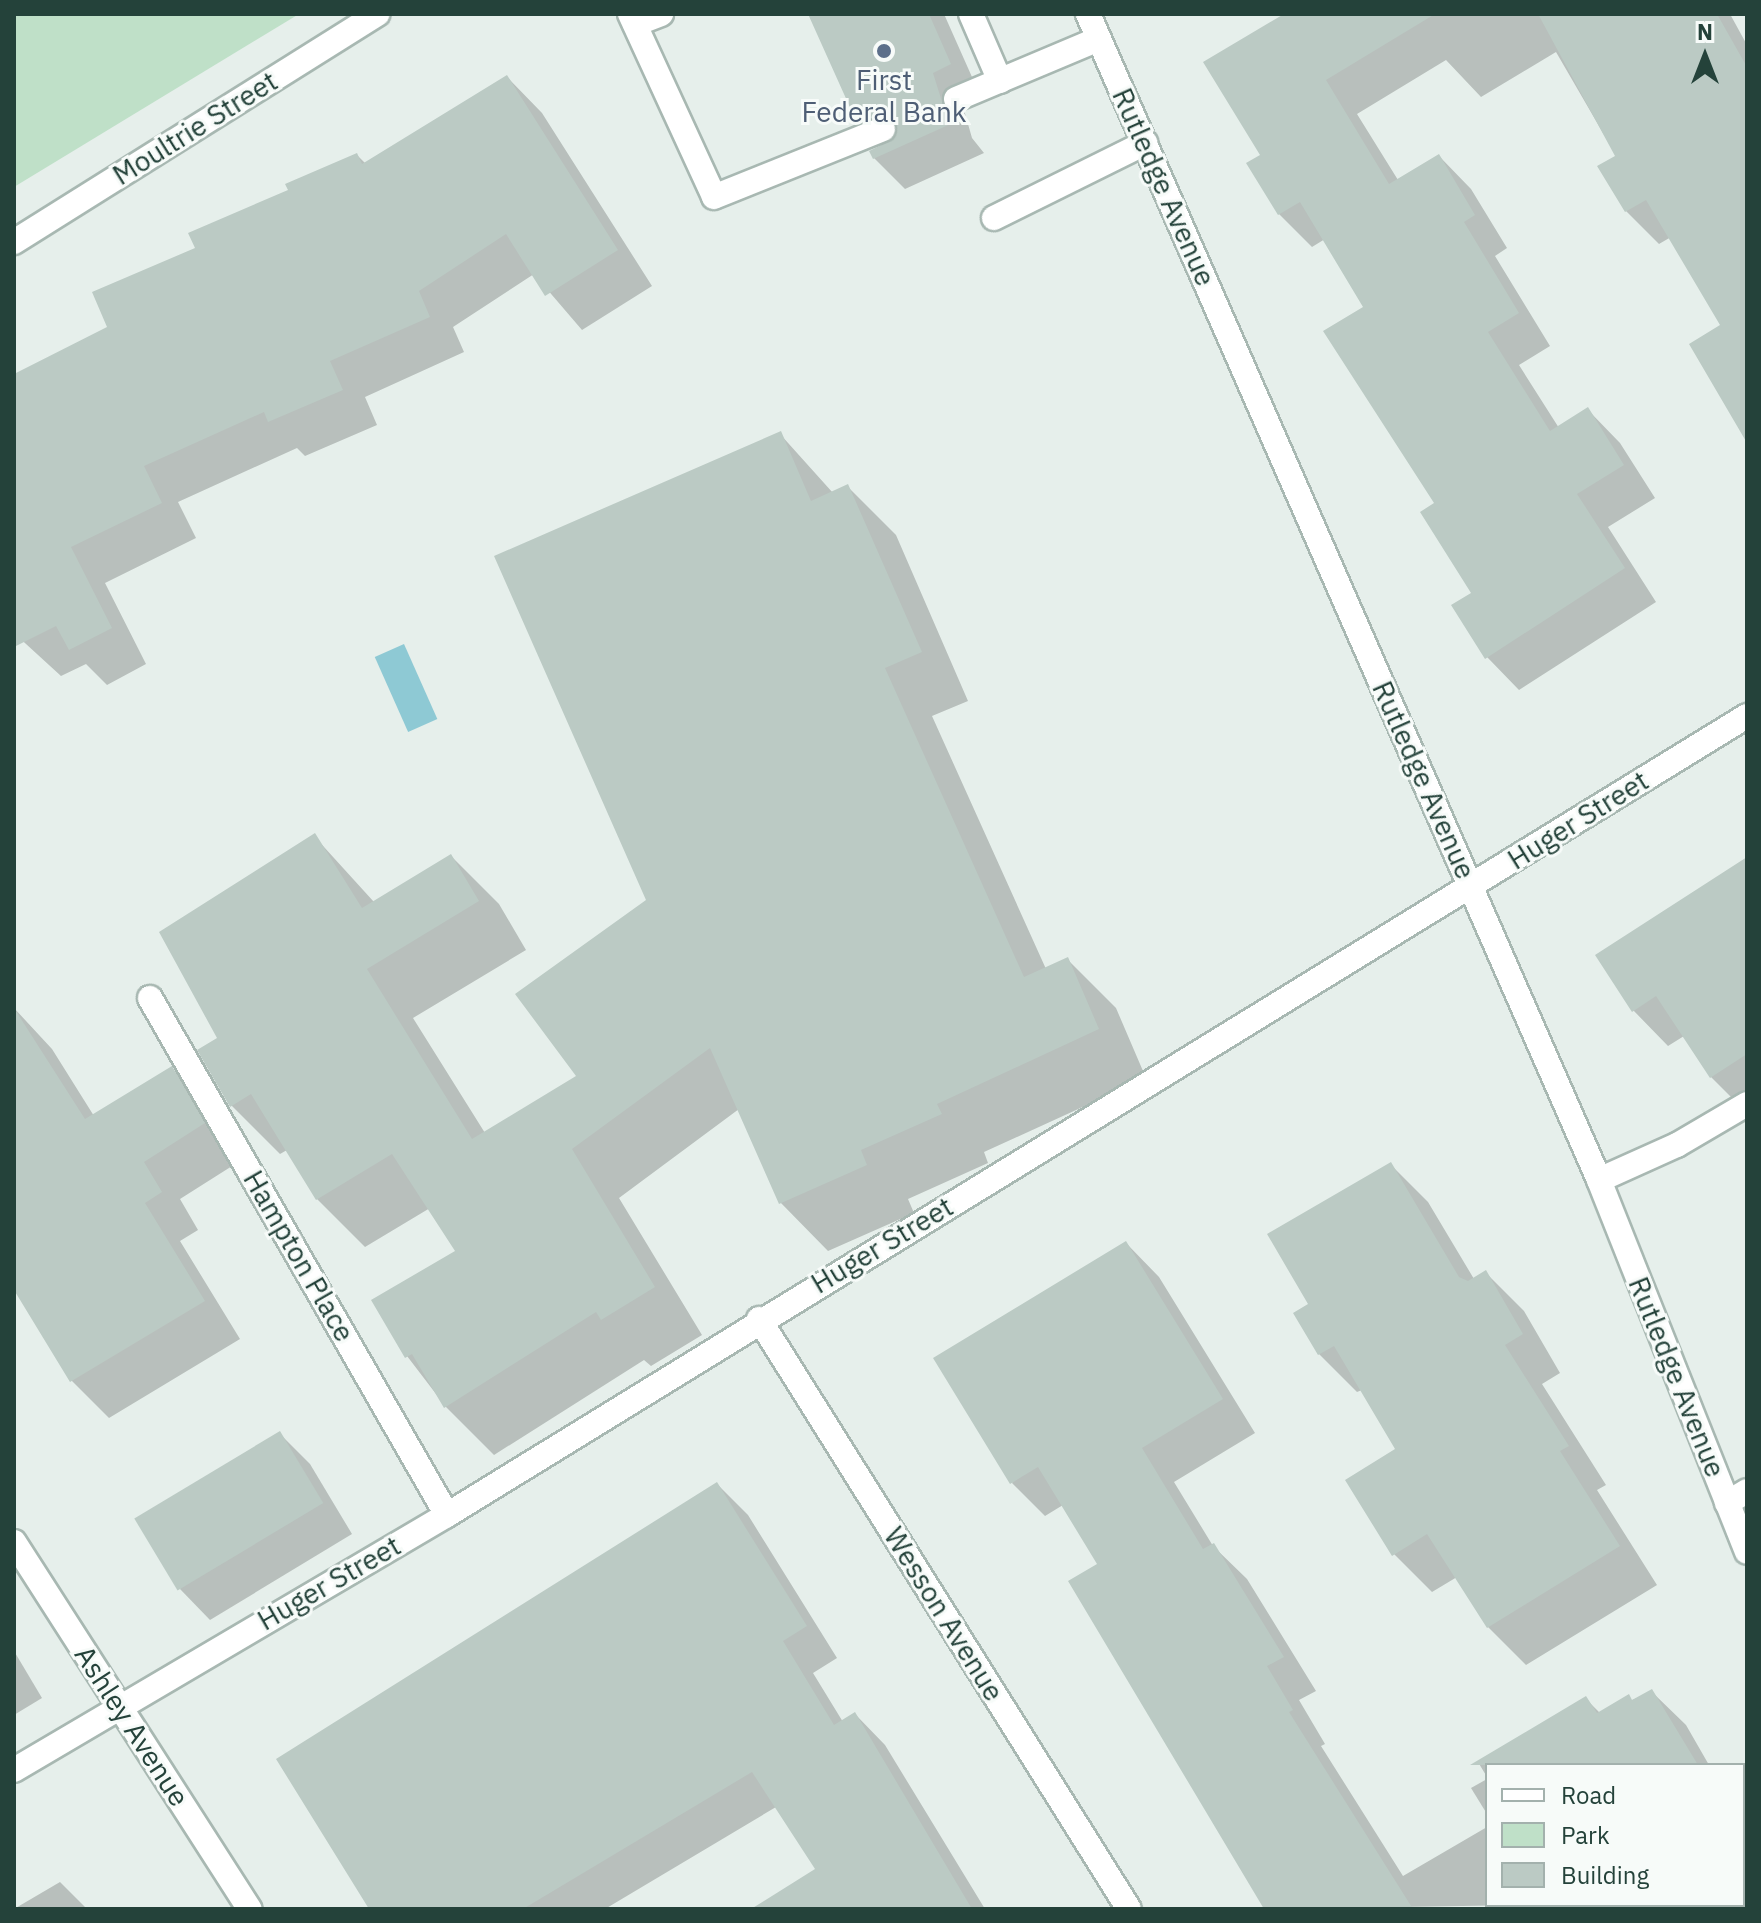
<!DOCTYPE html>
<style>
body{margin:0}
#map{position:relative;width:1761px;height:1923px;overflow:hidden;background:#e6efeb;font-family:"IBM Plex Sans",sans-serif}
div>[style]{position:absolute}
.green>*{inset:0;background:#bfe0c8}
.water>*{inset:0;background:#8ec9d4;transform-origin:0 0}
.shadow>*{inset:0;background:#0003}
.building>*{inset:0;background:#bbcac4;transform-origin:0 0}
.roads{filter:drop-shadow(2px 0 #a8b8b2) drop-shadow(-2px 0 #a8b8b2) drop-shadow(0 2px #a8b8b2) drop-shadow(0 -2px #a8b8b2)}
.lane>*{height:24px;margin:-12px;padding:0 12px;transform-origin:12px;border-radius:12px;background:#fff}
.street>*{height:24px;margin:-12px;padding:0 12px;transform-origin:12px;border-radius:12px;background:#fff}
.secondary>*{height:24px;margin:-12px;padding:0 12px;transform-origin:12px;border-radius:12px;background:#fff}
.dots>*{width:22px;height:22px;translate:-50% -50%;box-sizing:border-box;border:4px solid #f7fbf9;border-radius:50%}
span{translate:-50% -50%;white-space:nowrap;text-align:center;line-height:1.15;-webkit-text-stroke:6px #f7fbf9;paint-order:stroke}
.service-label{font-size:28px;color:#4e5e75}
.street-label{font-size:28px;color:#24423a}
.frame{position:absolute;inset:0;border:16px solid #24423a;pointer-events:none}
.legend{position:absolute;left:1485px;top:1763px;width:260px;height:144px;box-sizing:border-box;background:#f7fbf9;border:2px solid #a3b1ad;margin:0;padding:10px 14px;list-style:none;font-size:24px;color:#24423a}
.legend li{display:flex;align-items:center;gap:16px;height:40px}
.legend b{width:40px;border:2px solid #a3b1ad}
.north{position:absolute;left:1665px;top:16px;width:80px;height:80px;-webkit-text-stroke:6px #f7fbf9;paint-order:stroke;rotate:0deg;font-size:22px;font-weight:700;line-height:32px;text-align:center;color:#24423a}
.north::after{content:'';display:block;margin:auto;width:28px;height:36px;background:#24423a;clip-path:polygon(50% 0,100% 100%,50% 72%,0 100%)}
</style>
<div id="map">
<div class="green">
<div style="clip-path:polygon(14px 14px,299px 14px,14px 187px)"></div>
</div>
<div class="water">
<div style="left:404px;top:644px;width:82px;height:32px;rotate:66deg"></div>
</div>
<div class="shadow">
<div style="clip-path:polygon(833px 14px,944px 14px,980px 95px,962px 103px,972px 138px,984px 153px,905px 189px,874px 158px,883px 147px,858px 122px)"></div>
<div style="clip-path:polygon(1288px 14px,1730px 14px,1747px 45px,1747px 418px,1723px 326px,1671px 237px,1659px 244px,1626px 211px,1617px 157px,1556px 52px,1481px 97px,1446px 60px,1357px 114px,1398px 180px,1439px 156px,1471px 189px,1507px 248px,1495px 256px,1550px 346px,1519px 365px,1559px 428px,1588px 410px,1620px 443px,1655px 498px,1608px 527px,1656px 602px,1519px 690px,1487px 657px,1473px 593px,1366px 307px,1325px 239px,1312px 247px,1279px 214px,1262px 155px)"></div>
<div style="clip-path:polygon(507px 77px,542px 113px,652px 286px,582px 330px,534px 274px,453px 327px,464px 352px,365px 397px,377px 425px,305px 456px,297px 448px,178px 502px,196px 538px,105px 583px,146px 664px,107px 685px,86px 664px,61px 676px,14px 633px,14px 379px,110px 328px,197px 249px,291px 191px,357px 155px,366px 164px)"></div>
<div style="clip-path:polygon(780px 434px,833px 493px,847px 486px,896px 535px,968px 701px,932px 716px,1046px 969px,1068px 960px,1116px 1008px,1146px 1078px,984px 1152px,988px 1163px,908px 1199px,914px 1213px,828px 1251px,780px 1202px,739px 1109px,619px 1198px,702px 1335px,651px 1366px,644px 1360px,494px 1455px,446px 1407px,407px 1356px,458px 1252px,430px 1208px,365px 1247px,317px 1199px,287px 1150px,280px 1154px,232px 1106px,200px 1051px,220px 1038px,314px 836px,374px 902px,451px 856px,499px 904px,526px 950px,413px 1018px,485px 1133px,579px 1077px,648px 900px)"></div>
<div style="clip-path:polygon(1747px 859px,1747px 1112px,1746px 1112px,1711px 1077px,1684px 1036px,1668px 1046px,1633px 1010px)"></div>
<div style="clip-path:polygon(14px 1008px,52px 1049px,94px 1116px,171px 1068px,208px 1105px,240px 1161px,180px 1199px,198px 1230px,180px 1241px,240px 1339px,109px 1418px,72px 1381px,14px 1286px)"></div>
<div style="clip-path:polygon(1390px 1164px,1428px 1202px,1474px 1279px,1486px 1273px,1524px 1311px,1560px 1373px,1542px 1384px,1606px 1485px,1597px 1490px,1657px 1585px,1526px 1665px,1488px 1627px,1457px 1577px,1432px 1592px,1394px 1554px,1397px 1450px,1362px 1390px,1357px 1392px,1319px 1354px,1311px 1305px)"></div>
<div style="clip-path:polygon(1126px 1243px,1159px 1277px,1255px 1433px,1174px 1482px,1213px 1546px,1247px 1579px,1316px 1691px,1299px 1700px,1325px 1744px,1321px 1746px,1403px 1876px,1487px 1827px,1487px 1905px,1530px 1905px,1267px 1909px,1100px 1565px,1063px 1505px,1045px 1516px,1012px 1483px)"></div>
<div style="clip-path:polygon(280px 1434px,310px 1464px,352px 1534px,210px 1620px,180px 1589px)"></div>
<div style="clip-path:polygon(717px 1484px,748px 1515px,837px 1658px,813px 1673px,843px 1722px,855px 1714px,885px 1745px,985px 1909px,795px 1909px,818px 1870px,776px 1807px,605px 1909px,372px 1909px)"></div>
<div style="clip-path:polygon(14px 1651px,42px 1698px,14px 1715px)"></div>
<div style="clip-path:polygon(1652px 1692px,1686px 1725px,1709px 1765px,1487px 1765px,1487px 1777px,1478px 1762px,1586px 1699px,1600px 1713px)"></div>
<div style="clip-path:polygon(1487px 1779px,1487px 1814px,1471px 1788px)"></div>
<div style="clip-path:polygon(1743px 1848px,1747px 1909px,1571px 1905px,1743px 1905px)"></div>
<div style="clip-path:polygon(60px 1882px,87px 1909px,14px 1909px)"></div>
</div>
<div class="building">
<div style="clip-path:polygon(808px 14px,929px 14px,951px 64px,933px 73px,943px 105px,955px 122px,873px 159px,869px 151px,894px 139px,897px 123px,884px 114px,857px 123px)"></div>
<div style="clip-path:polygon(1284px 14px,1435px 14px,1326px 80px,1389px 184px,1439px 154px,1475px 215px,1464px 222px,1519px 313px,1488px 332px,1550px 431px,1588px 407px,1624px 465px,1577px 494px,1625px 568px,1485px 659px,1451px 605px,1471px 593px,1420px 512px,1434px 503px,1323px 331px,1363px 307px,1300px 202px,1278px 215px,1246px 163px,1260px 155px,1203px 62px)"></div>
<div style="clip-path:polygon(1538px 14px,1717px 14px,1747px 67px,1747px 443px,1689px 344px,1720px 325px,1646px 200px,1625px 212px,1597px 166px,1615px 156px)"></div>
<div style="clip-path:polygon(507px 75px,618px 250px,545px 296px,506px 234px,419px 291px,430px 317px,330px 361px,343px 390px,268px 422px,264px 412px,144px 466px,162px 503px,71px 547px,112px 628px,69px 650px,56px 626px,14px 647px,14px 374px,107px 327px,92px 292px,195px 248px,188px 233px,288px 190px,285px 184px,357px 153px,362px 164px)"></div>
<div style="clip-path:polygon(781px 431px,811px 501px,848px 484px,922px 652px,885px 668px,1024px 977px,1068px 957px,1099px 1029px,937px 1104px,942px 1114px,861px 1150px,867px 1165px,779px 1204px,710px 1048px,572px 1149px,655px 1287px,601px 1320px,596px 1312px,444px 1408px,412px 1354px,405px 1358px,371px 1300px,455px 1251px,392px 1154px,316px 1200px,251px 1094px,230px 1107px,197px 1050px,217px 1038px,159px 932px,315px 833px,362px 908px,451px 854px,479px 901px,367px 969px,472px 1139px,576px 1076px,515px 994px,646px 900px,494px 556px)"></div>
<div style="clip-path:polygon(1747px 857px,1747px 1054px,1710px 1078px,1656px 996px,1632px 1012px,1595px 955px)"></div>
<div style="clip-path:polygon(14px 1008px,85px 1119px,172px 1066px,205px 1123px,144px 1162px,162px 1192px,145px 1203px,205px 1301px,70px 1382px,14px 1290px)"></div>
<div style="clip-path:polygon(1391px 1162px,1459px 1277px,1468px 1281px,1486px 1270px,1523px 1334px,1505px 1345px,1569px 1446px,1560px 1451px,1620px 1546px,1487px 1628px,1427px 1534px,1392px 1556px,1345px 1480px,1395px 1449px,1334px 1346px,1318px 1355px,1293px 1313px,1308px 1304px,1267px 1234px)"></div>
<div style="clip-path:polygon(1126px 1241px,1223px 1399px,1142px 1448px,1203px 1549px,1214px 1543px,1284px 1657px,1267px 1666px,1293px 1710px,1289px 1712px,1413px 1909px,1264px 1909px,1068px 1581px,1097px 1564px,1038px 1467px,1010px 1484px,933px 1358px)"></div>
<div style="left:280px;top:1431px;width:84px;height:170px;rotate:59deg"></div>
<div style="clip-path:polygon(717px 1482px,807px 1626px,783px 1641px,834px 1725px,855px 1712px,972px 1909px,751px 1909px,815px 1869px,752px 1772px,523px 1909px,369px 1909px,276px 1759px)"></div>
<div style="clip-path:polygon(1652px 1689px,1698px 1765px,1470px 1765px,1586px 1696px,1597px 1713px,1629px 1694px,1632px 1700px)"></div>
</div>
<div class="roads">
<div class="lane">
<div style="left:630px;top:14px;width:201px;rotate:65.3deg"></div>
<div style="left:714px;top:197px;width:182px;rotate:-21.9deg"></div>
<div style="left:971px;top:14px;width:73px;rotate:66.6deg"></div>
<div style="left:635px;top:24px;width:28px;rotate:-21deg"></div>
<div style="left:956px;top:99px;width:155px;rotate:-22.8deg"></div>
<div style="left:994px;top:218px;width:169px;rotate:-26.4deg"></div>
<div style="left:1599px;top:1180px;width:85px;rotate:-24.2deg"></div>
<div style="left:1677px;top:1145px;width:81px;rotate:-30.4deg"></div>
</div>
<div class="street">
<div style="left:150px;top:998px;width:596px;rotate:60.12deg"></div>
<div style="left:759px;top:1319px;width:696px;rotate:57.91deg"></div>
<div style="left:1727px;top:1503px;width:23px;rotate:-31deg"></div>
</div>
<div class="secondary">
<div style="left:1088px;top:14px;width:1273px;rotate:66.33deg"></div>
<div style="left:1599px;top:1180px;width:400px;rotate:68.3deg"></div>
<div style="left:14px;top:242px;width:429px;rotate:-32.1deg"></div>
<div style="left:14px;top:1542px;width:436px;rotate:57.3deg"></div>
<div style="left:14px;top:1770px;width:503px;rotate:-30.49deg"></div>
<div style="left:447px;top:1515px;width:1526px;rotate:-31.58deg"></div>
</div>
</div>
<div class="dots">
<div style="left:884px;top:51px;background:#5c6f8a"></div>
</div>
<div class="service-label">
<span style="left:884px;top:96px">First<br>Federal Bank</span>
</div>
<div class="street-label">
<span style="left:195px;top:128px;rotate:-32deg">Moultrie Street</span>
<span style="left:1164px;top:187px;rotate:66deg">Rutledge Avenue</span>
<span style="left:1424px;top:780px;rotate:66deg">Rutledge Avenue</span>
<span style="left:1578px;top:820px;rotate:-32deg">Huger Street</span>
<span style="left:882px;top:1245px;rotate:-31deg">Huger Street</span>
<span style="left:299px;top:1256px;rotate:60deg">Hampton Place</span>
<span style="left:1677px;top:1377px;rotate:68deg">Rutledge Avenue</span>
<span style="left:329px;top:1583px;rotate:-30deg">Huger Street</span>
<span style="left:944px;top:1614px;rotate:58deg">Wesson Avenue</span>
<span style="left:132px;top:1726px;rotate:57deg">Ashley Avenue</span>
</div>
<div class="frame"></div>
<ul class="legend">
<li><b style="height:10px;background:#fff"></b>Road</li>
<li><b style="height:22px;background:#bfe0c8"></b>Park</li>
<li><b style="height:22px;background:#bbcac4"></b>Building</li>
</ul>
<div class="north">N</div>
</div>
